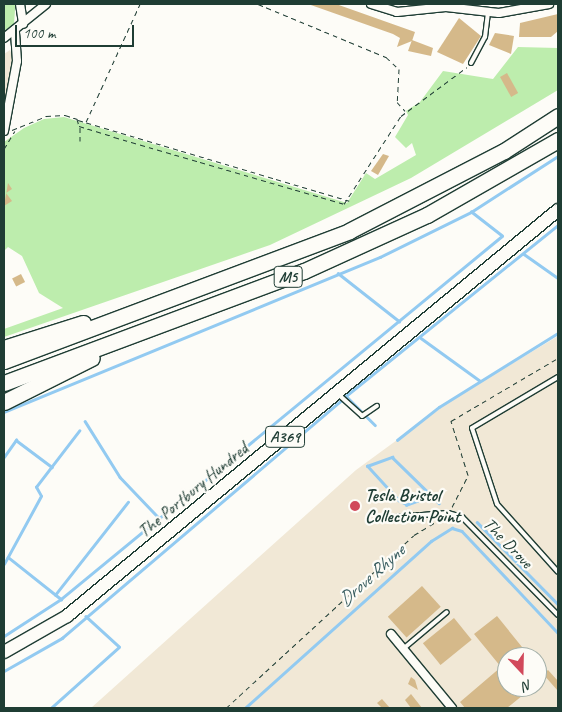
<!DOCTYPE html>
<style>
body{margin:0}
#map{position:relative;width:562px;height:712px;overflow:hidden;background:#fdfcf7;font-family:Caveat,sans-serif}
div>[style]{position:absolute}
.built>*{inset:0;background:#f1e8d6}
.green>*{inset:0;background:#bdedad}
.stream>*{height:2.5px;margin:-1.25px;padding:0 1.25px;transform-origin:1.25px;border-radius:1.25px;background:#92caf1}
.building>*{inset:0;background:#d5b98a;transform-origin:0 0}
.path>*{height:1px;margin-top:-0.5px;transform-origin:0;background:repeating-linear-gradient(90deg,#1f3d34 0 5px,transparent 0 9px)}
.roads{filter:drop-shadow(1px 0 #1f3d34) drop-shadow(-1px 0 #1f3d34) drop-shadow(0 1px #1f3d34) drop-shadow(0 -1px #1f3d34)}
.service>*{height:4px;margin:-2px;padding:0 2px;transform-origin:2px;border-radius:2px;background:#fdfcf7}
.minor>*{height:8px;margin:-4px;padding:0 4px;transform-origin:4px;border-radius:4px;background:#fdfcf7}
.primary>*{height:12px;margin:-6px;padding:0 6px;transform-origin:6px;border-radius:6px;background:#fdfcf7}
.motorway>*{height:15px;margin:-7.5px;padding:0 7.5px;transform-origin:7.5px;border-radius:7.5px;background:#fdfcf7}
.dots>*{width:14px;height:14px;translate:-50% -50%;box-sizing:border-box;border:2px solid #fdfcf7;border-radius:50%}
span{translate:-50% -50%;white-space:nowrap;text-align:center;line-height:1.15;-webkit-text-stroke:4.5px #fdfcf7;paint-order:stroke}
.shield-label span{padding:1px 4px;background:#fdfcf7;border:1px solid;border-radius:4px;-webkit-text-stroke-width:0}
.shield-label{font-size:16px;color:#1f3d34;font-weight:700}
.street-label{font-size:18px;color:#1f3d34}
.poi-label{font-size:18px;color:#1f3d34;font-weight:700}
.left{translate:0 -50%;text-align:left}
.water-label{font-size:19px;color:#3c6063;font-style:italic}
.frame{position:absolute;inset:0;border:5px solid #1f3d34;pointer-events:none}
.north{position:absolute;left:497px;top:647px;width:50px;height:50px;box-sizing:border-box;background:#fdfcf7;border:1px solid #a4b0a9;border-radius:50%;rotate:159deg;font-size:14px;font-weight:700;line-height:20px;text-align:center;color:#1f3d34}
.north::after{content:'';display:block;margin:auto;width:18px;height:22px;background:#d1495b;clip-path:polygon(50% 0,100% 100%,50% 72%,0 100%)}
.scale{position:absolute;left:15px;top:25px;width:119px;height:22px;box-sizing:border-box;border:2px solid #1f3d34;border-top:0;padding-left:6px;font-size:15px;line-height:18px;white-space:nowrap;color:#1f3d34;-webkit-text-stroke:4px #fdfcf7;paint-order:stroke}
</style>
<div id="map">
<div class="built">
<div style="clip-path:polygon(10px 50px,13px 58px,4px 112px,4px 54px)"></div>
<div style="clip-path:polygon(evenodd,558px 336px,558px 708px,91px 708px,356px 470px,453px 399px,558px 336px,507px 657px,537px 657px,537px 687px,507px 687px,507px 657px)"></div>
</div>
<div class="green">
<div style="clip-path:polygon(4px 4px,15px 4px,15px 10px,14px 24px,4px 31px)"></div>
<div style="clip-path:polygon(518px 47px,558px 48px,558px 90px,411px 178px,270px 245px,4px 337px,4px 329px,63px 308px,39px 293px,22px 256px,8px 247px,4px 251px,4px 142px,24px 128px,44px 119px,64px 117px,347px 203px,366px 173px,375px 179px,416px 155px,412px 143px,406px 148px,395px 137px,408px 115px,406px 111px,420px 102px,443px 71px,493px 79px)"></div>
</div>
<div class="stream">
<div style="left:524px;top:254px;width:42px;rotate:35.2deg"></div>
<div style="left:338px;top:273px;width:78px;rotate:38.2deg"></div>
<div style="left:421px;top:338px;width:72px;rotate:35.9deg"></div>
<div style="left:346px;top:396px;width:41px;rotate:45deg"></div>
<div style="left:4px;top:412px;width:407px;rotate:-22.4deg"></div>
<div style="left:380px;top:257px;width:102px;rotate:-26.3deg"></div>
<div style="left:471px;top:212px;width:103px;rotate:-32.8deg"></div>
<div style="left:85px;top:421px;width:66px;rotate:58deg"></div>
<div style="left:120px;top:477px;width:57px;rotate:46.4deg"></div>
<div style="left:397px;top:440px;width:53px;rotate:-38.2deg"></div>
<div style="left:439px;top:407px;width:140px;rotate:-31.9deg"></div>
<div style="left:4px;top:457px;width:21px;rotate:-55deg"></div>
<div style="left:16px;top:440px;width:45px;rotate:36.9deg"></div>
<div style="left:432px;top:496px;width:27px;rotate:160deg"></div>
<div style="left:407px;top:505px;width:9px;rotate:-153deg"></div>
<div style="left:399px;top:501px;width:47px;rotate:-132.4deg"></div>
<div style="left:367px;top:466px;width:27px;rotate:-20deg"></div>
<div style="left:392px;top:457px;width:56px;rotate:44.3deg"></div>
<div style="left:432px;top:496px;width:10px;rotate:45deg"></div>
<div style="left:477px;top:522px;width:115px;rotate:45.4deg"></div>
<div style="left:8px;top:557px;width:68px;rotate:38.4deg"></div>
<div style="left:4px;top:564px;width:77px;rotate:-61.4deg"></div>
<div style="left:41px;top:496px;width:10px;rotate:-119deg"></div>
<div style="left:36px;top:487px;width:71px;rotate:-52.5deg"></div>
<div style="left:55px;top:595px;width:118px;rotate:-51.9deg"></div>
<div style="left:4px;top:636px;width:68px;rotate:-33deg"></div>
<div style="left:61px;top:599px;width:571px;rotate:-39.46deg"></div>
<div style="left:502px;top:236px;width:39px;rotate:-142deg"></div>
<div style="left:4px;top:671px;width:67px;rotate:-29.6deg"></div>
<div style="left:62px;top:638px;width:373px;rotate:-40.4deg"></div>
<div style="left:346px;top:396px;width:272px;rotate:-38.9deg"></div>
<div style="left:51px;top:708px;width:91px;rotate:-41.9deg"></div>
<div style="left:119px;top:647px;width:45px;rotate:-137.7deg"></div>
<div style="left:245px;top:708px;width:250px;rotate:-41.9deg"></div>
<div style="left:431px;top:541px;width:25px;rotate:-32deg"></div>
<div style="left:452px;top:528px;width:10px;rotate:17deg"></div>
<div style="left:462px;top:531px;width:140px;rotate:46.7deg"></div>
</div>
<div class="building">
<div style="clip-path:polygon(308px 4px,336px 4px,415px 32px,412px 41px,397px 47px,400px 38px,393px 34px)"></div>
<div style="clip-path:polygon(558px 14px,558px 31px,551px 37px,519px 37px,520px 23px)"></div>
<div style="clip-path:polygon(459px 18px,481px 36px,463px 64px,437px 52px)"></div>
<div style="clip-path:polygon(495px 33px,514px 36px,511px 54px,489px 45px)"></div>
<div style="clip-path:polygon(412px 40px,433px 48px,431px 56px,408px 51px)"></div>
<div style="left:507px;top:73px;width:23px;height:8px;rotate:61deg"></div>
<div style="clip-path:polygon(383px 154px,389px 156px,378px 175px,371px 171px)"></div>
<div style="clip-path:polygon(8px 183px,12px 189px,6px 193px,12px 201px,4px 206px)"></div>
<div style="left:21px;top:274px;width:9px;height:10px;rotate:63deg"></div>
<div style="left:422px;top:586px;width:28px;height:46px;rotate:48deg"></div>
<div style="clip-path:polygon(497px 616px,522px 647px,507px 657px,507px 687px,533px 687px,507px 708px,465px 708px,460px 702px,501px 667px,474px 634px)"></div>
<div style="left:454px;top:618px;width:28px;height:40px;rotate:51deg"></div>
<div style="clip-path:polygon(548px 670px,558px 681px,558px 691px,543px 674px)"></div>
<div style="clip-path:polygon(411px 677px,415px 680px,418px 690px,408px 684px)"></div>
<div style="clip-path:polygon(411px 694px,422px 708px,411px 708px,405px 700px)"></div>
<div style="clip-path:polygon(382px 699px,390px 708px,382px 708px,377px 703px)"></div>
</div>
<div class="path">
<div style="left:258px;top:4px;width:139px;rotate:22.5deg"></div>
<div style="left:386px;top:57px;width:18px;rotate:43deg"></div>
<div style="left:399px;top:69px;width:33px;rotate:93deg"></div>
<div style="left:397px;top:102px;width:12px;rotate:48deg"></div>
<div style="left:78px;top:120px;width:283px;rotate:16.6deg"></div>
<div style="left:86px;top:122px;width:130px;rotate:-65.4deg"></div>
<div style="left:80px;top:127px;width:14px;rotate:90deg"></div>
<div style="left:12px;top:130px;width:37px;rotate:-22deg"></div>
<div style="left:46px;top:116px;width:19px;rotate:-3deg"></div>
<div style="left:65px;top:115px;width:13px;rotate:18deg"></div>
<div style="left:77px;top:119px;width:7px;rotate:74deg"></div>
<div style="left:79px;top:126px;width:37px;rotate:17deg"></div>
<div style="left:114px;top:137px;width:240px;rotate:16.2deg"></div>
<div style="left:344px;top:204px;width:105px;rotate:-57.1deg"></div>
<div style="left:401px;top:116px;width:82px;rotate:-36.6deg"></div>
<div style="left:4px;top:149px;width:21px;rotate:-59deg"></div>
<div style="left:452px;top:507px;width:36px;rotate:-63deg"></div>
<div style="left:468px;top:475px;width:57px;rotate:-107.5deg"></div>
<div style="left:451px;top:421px;width:124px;rotate:-30.5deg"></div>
<div style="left:226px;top:708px;width:255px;rotate:-42.6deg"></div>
<div style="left:414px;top:535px;width:29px;rotate:-31deg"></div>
</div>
<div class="roads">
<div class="service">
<div style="left:471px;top:63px;width:30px;rotate:-62deg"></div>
<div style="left:485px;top:37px;width:24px;rotate:-83deg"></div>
<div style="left:558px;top:377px;width:100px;rotate:149.3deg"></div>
<div style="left:472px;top:428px;width:80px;rotate:71.8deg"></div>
<div style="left:497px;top:504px;width:91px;rotate:48.1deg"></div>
<div style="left:339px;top:395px;width:31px;rotate:42deg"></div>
<div style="left:362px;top:416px;width:18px;rotate:-34deg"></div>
<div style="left:396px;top:517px;width:52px;rotate:-4.4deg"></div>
<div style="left:448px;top:513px;width:15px;rotate:16deg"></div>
<div style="left:462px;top:517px;width:137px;rotate:45.6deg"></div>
<div style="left:403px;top:649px;width:57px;rotate:-40.1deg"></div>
</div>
<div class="minor">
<div style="left:20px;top:4px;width:20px;rotate:81deg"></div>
<div style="left:371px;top:4px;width:27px;rotate:17deg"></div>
<div style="left:397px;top:12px;width:49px;rotate:-5.8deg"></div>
<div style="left:446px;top:7px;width:53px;rotate:6.5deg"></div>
<div style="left:499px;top:13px;width:51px;rotate:-10.2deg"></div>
<div style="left:4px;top:38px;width:54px;rotate:-39deg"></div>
<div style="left:4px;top:131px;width:71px;rotate:-79.5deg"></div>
<div style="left:17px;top:61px;width:31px;rotate:-94deg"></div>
<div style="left:391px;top:634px;width:96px;rotate:50.5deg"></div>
</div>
<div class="primary">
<div style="left:4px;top:652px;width:73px;rotate:-29.7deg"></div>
<div style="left:67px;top:616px;width:637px;rotate:-39.59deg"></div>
</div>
<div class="motorway">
<div style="left:4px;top:348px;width:83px;rotate:-17.6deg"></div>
<div style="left:4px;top:361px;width:369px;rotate:-20.6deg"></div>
<div style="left:349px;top:231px;width:174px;rotate:-27.3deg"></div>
<div style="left:504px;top:151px;width:64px;rotate:-32.9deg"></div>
<div style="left:4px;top:383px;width:320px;rotate:-20.5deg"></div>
<div style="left:304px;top:271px;width:135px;rotate:-24.5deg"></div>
<div style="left:427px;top:215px;width:151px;rotate:-29.8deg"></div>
<div style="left:4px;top:402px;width:98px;rotate:-26.6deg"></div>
</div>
</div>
<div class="dots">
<div style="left:355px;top:506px;background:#d1495b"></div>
</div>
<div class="shield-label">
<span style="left:288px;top:277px">M5</span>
<span style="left:285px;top:437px">A369</span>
</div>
<div class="street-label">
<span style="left:193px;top:490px;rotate:-40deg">The Portbury Hundred</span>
<span style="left:508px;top:543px;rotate:46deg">The Drove</span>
</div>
<div class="poi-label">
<span class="left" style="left:365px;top:506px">Tesla Bristol<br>Collection Point</span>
</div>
<div class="water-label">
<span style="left:372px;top:576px;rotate:-42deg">Drove Rhyne</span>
</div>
<div class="frame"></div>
<div class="north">N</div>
<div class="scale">100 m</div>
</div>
